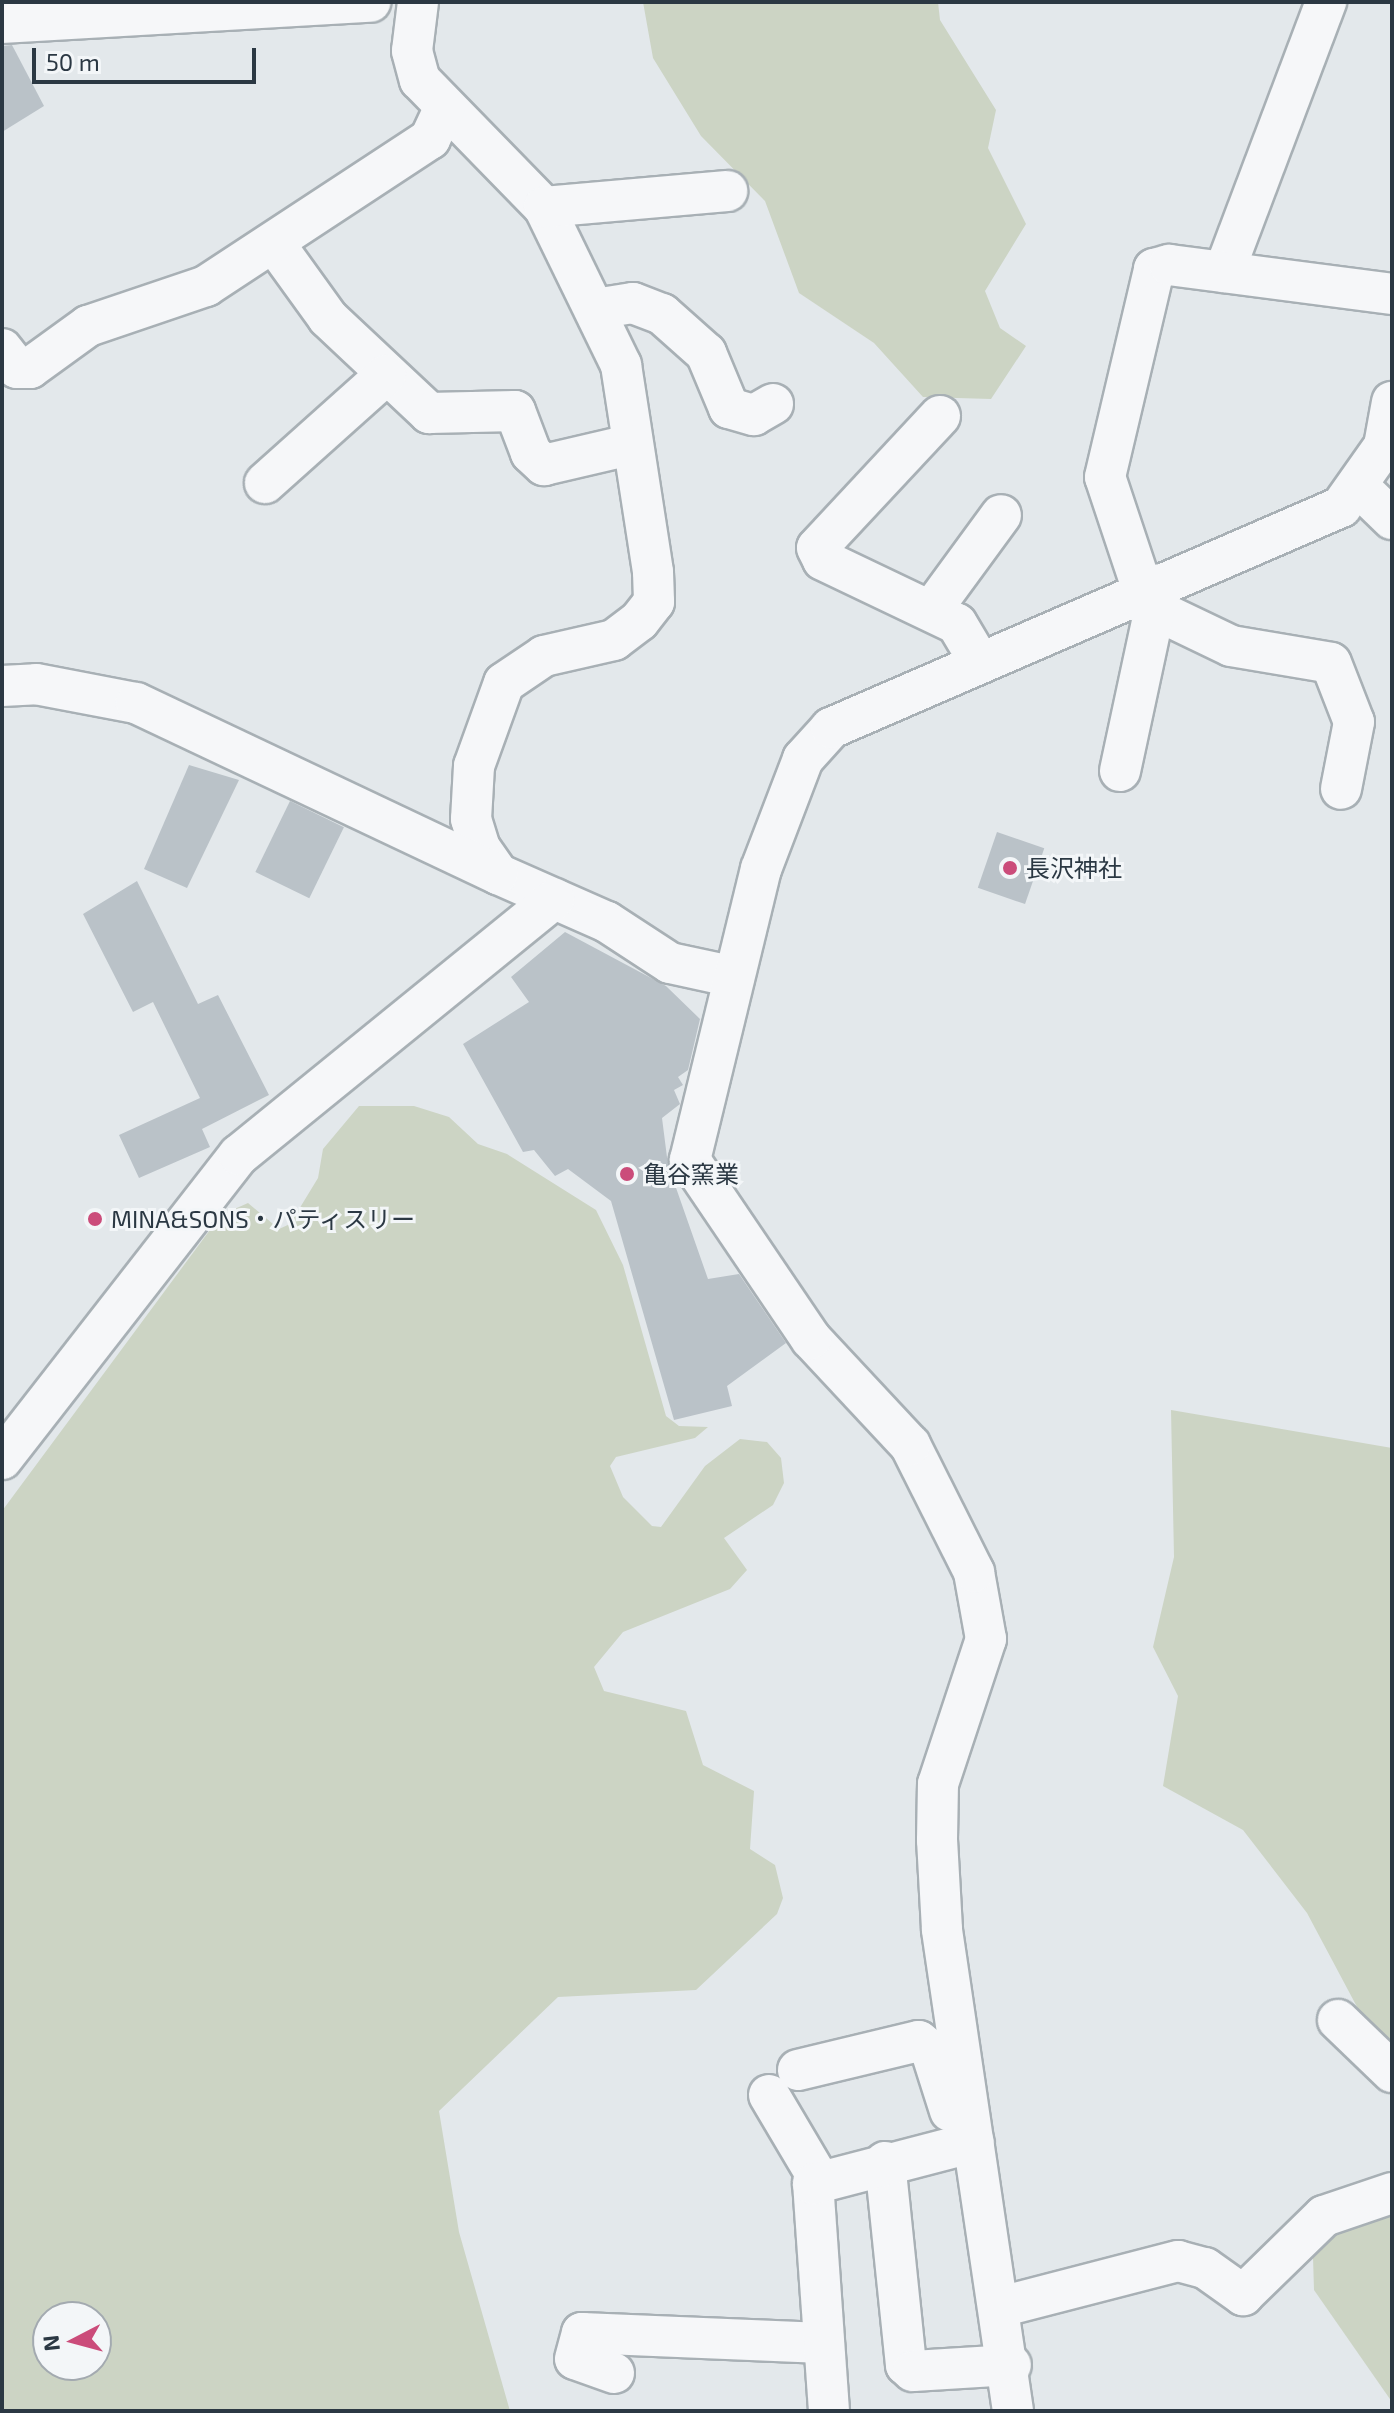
<!DOCTYPE html>
<meta charset="utf-8">
<style>
body{margin:0}
#map{position:relative;width:1394px;height:2413px;overflow:hidden;background:#e3e8eb;font-family:"Exo 2","Noto Sans JP",sans-serif}
div>[style]{position:absolute}
.green>*{inset:0;background:#ccd4c4}
.building>*{inset:0;background:#bac2c8;transform-origin:0 0}
.roads{filter:drop-shadow(2px 0 #a8b0b5) drop-shadow(-2px 0 #a8b0b5) drop-shadow(0 2px #a8b0b5) drop-shadow(0 -2px #a8b0b5)}
.minor>*{height:40px;margin:-20px;padding:0 20px;transform-origin:20px;border-radius:20px;background:#f6f7f9}
.dots>*{width:22px;height:22px;translate:-50% -50%;box-sizing:border-box;border:4px solid #f3f6f8;border-radius:50%}
span{translate:-50% -50%;white-space:nowrap;text-align:center;line-height:1.15;-webkit-text-stroke:6px #f3f6f8;paint-order:stroke}
.poi-label{font-size:24px;color:#2b3843}
.left{translate:0 -50%;text-align:left}
.frame{position:absolute;inset:0;border:4px solid #2b3843;pointer-events:none}
.north{position:absolute;left:32px;top:2301px;width:80px;height:80px;box-sizing:border-box;background:#f3f6f8;border:2px solid #a3aab0;border-radius:50%;rotate:264deg;font-size:22px;font-weight:700;line-height:32px;text-align:center;color:#2b3843}
.north::after{content:'';display:block;margin:auto;width:28px;height:36px;background:#cb4c7a;clip-path:polygon(50% 0,100% 100%,50% 72%,0 100%)}
.scale{position:absolute;left:32px;top:48px;width:224px;height:36px;box-sizing:border-box;border:4px solid #2b3843;border-top:0;padding-left:10px;font-size:24px;line-height:28px;white-space:nowrap;color:#2b3843;-webkit-text-stroke:6px #f3f6f8;paint-order:stroke}
</style>
<div id="map">
<div class="green">
<div style="clip-path:polygon(643px 2px,938px 2px,940px 20px,996px 110px,988px 148px,1026px 224px,985px 291px,1000px 328px,1026px 346px,991px 399px,923px 397px,874px 343px,799px 293px,765px 201px,701px 136px,653px 58px)"></div>
<div style="clip-path:polygon(evenodd,359px 1106px,414px 1106px,449px 1117px,478px 1144px,507px 1154px,596px 1210px,623px 1265px,666px 1416px,679px 1426px,708px 1427px,695px 1438px,616px 1457px,610px 1466px,623px 1497px,652px 1526px,661px 1527px,705px 1466px,740px 1439px,767px 1442px,781px 1458px,784px 1483px,773px 1505px,724px 1538px,747px 1570px,730px 1589px,623px 1632px,594px 1667px,604px 1691px,686px 1711px,703px 1765px,754px 1791px,750px 1849px,775px 1865px,783px 1898px,777px 1914px,696px 1990px,558px 1997px,439px 2111px,459px 2232px,510px 2411px,2px 2411px,2px 1511px,221px 1215px,248px 1203px,279px 1229px,290px 1224px,318px 1178px,323px 1149px,359px 1106px,48px 2317px,96px 2317px,96px 2365px,48px 2365px,48px 2317px)"></div>
<div style="clip-path:polygon(1171px 1410px,1392px 1448px,1392px 2046px,1364px 2020px,1307px 1913px,1243px 1830px,1163px 1786px,1178px 1696px,1153px 1647px,1174px 1557px)"></div>
<div style="clip-path:polygon(1392px 2214px,1392px 2402px,1314px 2290px,1313px 2258px,1340px 2226px)"></div>
</div>
<div class="building">
<div style="clip-path:polygon(12px 45px,44px 106px,2px 132px,2px 46px)"></div>
<div style="clip-path:polygon(189px 765px,239px 780px,187px 888px,144px 869px)"></div>
<div style="left:290px;top:801px;width:60px;height:79px;rotate:26deg"></div>
<div style="left:997px;top:832px;width:50px;height:59px;rotate:19deg"></div>
<div style="clip-path:polygon(137px 881px,198px 1004px,218px 995px,269px 1095px,202px 1129px,210px 1147px,139px 1178px,119px 1135px,200px 1098px,153px 1002px,133px 1012px,83px 914px)"></div>
<div style="clip-path:polygon(565px 932px,666px 986px,700px 1019px,688px 1070px,678px 1077px,683px 1085px,674px 1090px,680px 1104px,662px 1118px,668px 1165px,708px 1279px,739px 1274px,786px 1343px,727px 1386px,732px 1406px,674px 1420px,611px 1201px,568px 1169px,555px 1176px,534px 1150px,523px 1152px,463px 1044px,529px 1002px,511px 977px)"></div>
</div>
<div class="roads">
<div class="minor">
<div style="left:418px;top:2px;width:49px;rotate:97deg"></div>
<div style="left:412px;top:51px;width:30px;rotate:75deg"></div>
<div style="left:420px;top:80px;width:177px;rotate:45.7deg"></div>
<div style="left:544px;top:207px;width:176px;rotate:64deg"></div>
<div style="left:621px;top:365px;width:209px;rotate:81.2deg"></div>
<div style="left:653px;top:572px;width:30px;rotate:88deg"></div>
<div style="left:654px;top:602px;width:24px;rotate:128deg"></div>
<div style="left:639px;top:621px;width:31px;rotate:143deg"></div>
<div style="left:614px;top:640px;width:72px;rotate:167.1deg"></div>
<div style="left:544px;top:656px;width:48px;rotate:146deg"></div>
<div style="left:504px;top:683px;width:88px;rotate:109.9deg"></div>
<div style="left:474px;top:766px;width:53px;rotate:93.2deg"></div>
<div style="left:471px;top:819px;width:30px;rotate:73deg"></div>
<div style="left:480px;top:848px;width:32px;rotate:55deg"></div>
<div style="left:498px;top:874px;width:119px;rotate:23.8deg"></div>
<div style="left:607px;top:922px;width:75px;rotate:33.1deg"></div>
<div style="left:670px;top:963px;width:61px;rotate:12.2deg"></div>
<div style="left:2px;top:23px;width:369px;rotate:-3.3deg"></div>
<div style="left:544px;top:207px;width:184px;rotate:-5deg"></div>
<div style="left:274px;top:243px;width:92px;rotate:54.2deg"></div>
<div style="left:328px;top:318px;width:139px;rotate:43.2deg"></div>
<div style="left:429px;top:413px;width:86px;rotate:-1.3deg"></div>
<div style="left:515px;top:411px;width:45px;rotate:69.1deg"></div>
<div style="left:531px;top:453px;width:18px;rotate:43deg"></div>
<div style="left:544px;top:465px;width:88px;rotate:-13.1deg"></div>
<div style="left:1224px;top:272px;width:289px;rotate:-69.3deg"></div>
<div style="left:595px;top:309px;width:38px;rotate:-9deg"></div>
<div style="left:633px;top:303px;width:31px;rotate:21deg"></div>
<div style="left:662px;top:314px;width:59px;rotate:41.6deg"></div>
<div style="left:706px;top:353px;width:60px;rotate:67.3deg"></div>
<div style="left:729px;top:408px;width:26px;rotate:16deg"></div>
<div style="left:754px;top:415px;width:22px;rotate:-30deg"></div>
<div style="left:2px;top:349px;width:24px;rotate:52deg"></div>
<div style="left:17px;top:368px;width:13px"></div>
<div style="left:30px;top:368px;width:72px;rotate:-35.9deg"></div>
<div style="left:88px;top:326px;width:125px;rotate:-18.7deg"></div>
<div style="left:206px;top:286px;width:268px;rotate:-33.3deg"></div>
<div style="left:430px;top:139px;width:35px;rotate:-65deg"></div>
<div style="left:940px;top:416px;width:180px;rotate:133deg"></div>
<div style="left:817px;top:548px;width:13px;rotate:63deg"></div>
<div style="left:823px;top:560px;width:148px;rotate:25.5deg"></div>
<div style="left:957px;top:624px;width:43px;rotate:59.3deg"></div>
<div style="left:265px;top:483px;width:162px;rotate:-41.8deg"></div>
<div style="left:1359px;top:487px;width:46px;rotate:44.1deg"></div>
<div style="left:1143px;top:591px;width:120px;rotate:-108.4deg"></div>
<div style="left:1105px;top:477px;width:214px;rotate:-76.7deg"></div>
<div style="left:1154px;top:269px;width:16px;rotate:-15deg"></div>
<div style="left:1169px;top:265px;width:225px;rotate:7.4deg"></div>
<div style="left:933px;top:608px;width:115px;rotate:-53.8deg"></div>
<div style="left:1156px;top:610px;width:83px;rotate:25.6deg"></div>
<div style="left:1231px;top:646px;width:101px;rotate:9.6deg"></div>
<div style="left:1331px;top:663px;width:63px;rotate:68.7deg"></div>
<div style="left:1354px;top:722px;width:68px;rotate:101deg"></div>
<div style="left:2px;top:686px;width:34px;rotate:-3deg"></div>
<div style="left:36px;top:684px;width:102px;rotate:10.8deg"></div>
<div style="left:136px;top:703px;width:400px;rotate:25.3deg"></div>
<div style="left:1120px;top:771px;width:191px;rotate:-77.9deg"></div>
<div style="left:2px;top:1459px;width:385px;rotate:-52.1deg"></div>
<div style="left:239px;top:1155px;width:406px;rotate:-39.1deg"></div>
<div style="left:1338px;top:2020px;width:75px;rotate:43.9deg"></div>
<div style="left:798px;top:2070px;width:124px;rotate:-13.5deg"></div>
<div style="left:919px;top:2041px;width:16px;rotate:40deg"></div>
<div style="left:931px;top:2051px;width:63px;rotate:72.4deg"></div>
<div style="left:769px;top:2095px;width:96px;rotate:59.4deg"></div>
<div style="left:885px;top:2162px;width:204px;rotate:84.1deg"></div>
<div style="left:906px;top:2365px;width:9px;rotate:41deg"></div>
<div style="left:913px;top:2371px;width:98px;rotate:-3.5deg"></div>
<div style="left:1000px;top:2307px;width:184px;rotate:-14.5deg"></div>
<div style="left:1178px;top:2261px;width:28px;rotate:15deg"></div>
<div style="left:1205px;top:2268px;width:47px;rotate:35.4deg"></div>
<div style="left:1243px;top:2295px;width:113px;rotate:-44.3deg"></div>
<div style="left:1324px;top:2216px;width:72px;rotate:-18.7deg"></div>
<div style="left:614px;top:2373px;width:41px;rotate:-160.3deg"></div>
<div style="left:575px;top:2359px;width:27px;rotate:-75deg"></div>
<div style="left:582px;top:2333px;width:241px;rotate:2.4deg"></div>
<div style="left:829px;top:2411px;width:228px;rotate:-94deg"></div>
<div style="left:813px;top:2184px;width:166px;rotate:-14.6deg"></div>
<div style="left:1013px;top:2411px;width:487px;rotate:-98.4deg"></div>
<div style="left:942px;top:1929px;width:89px;rotate:-93.2deg"></div>
<div style="left:937px;top:1840px;width:56px;rotate:-89deg"></div>
<div style="left:938px;top:1784px;width:153px;rotate:-71.7deg"></div>
<div style="left:986px;top:1639px;width:68px;rotate:-100.2deg"></div>
<div style="left:974px;top:1572px;width:142px;rotate:-116.7deg"></div>
<div style="left:910px;top:1445px;width:145px;rotate:-133deg"></div>
<div style="left:811px;top:1339px;width:216px;rotate:-124.1deg"></div>
<div style="left:690px;top:1160px;width:300px;rotate:-76.3deg"></div>
<div style="left:761px;top:869px;width:118px;rotate:-69.1deg"></div>
<div style="left:803px;top:759px;width:42px;rotate:-47.9deg"></div>
<div style="left:831px;top:728px;width:556px;rotate:-23.43deg"></div>
<div style="left:1341px;top:507px;width:75px;rotate:-54.8deg"></div>
<div style="left:1384px;top:446px;width:45px;rotate:-79.7deg"></div>
</div>
</div>
<div class="dots">
<div style="left:1010px;top:868px;background:#cb4c7a"></div>
<div style="left:627px;top:1174px;background:#cb4c7a"></div>
<div style="left:95px;top:1219px;background:#cb4c7a"></div>
</div>
<div class="poi-label">
<span class="left" style="left:1026px;top:868px">長沢神社</span>
<span class="left" style="left:643px;top:1174px">亀谷窯業</span>
<span class="left" style="left:111px;top:1219px">MINA&amp;SONS・パティスリー</span>
</div>
<div class="frame"></div>
<div class="north">N</div>
<div class="scale">50 m</div>
</div>
